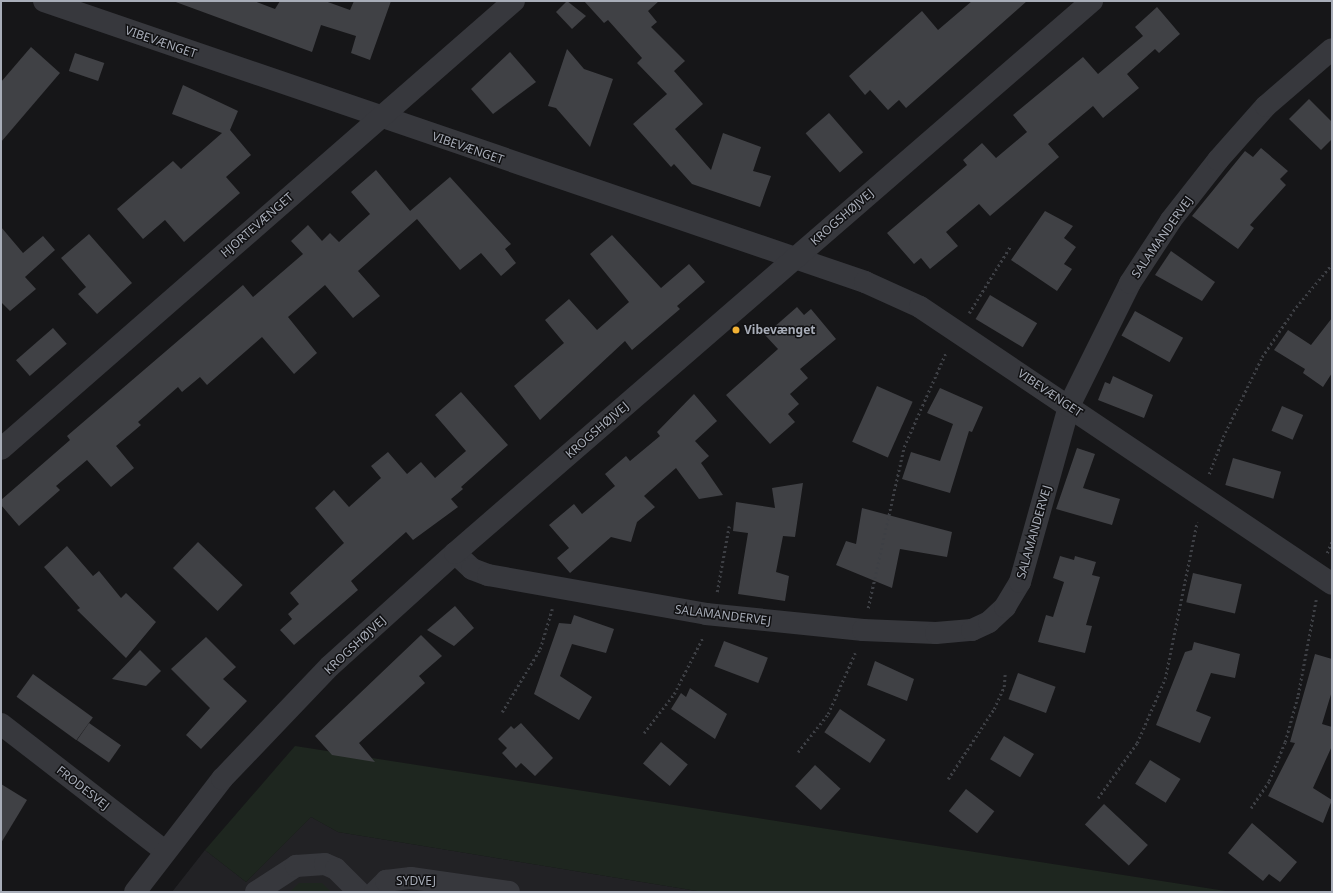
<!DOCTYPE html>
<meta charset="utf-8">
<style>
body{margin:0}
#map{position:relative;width:1333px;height:893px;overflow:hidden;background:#161618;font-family:"Noto Sans",sans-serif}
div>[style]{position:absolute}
.built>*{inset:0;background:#222225}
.green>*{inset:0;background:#1e261f}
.building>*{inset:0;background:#404145;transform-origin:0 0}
.path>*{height:2.5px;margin-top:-1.25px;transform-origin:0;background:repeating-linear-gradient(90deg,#3d3f44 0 2px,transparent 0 5px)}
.minor>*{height:22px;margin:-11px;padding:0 11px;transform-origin:11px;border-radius:11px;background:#37383d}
.dots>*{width:11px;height:11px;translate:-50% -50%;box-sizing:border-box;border:2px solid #111113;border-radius:50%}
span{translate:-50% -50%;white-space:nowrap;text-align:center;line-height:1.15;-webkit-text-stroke:3px #111113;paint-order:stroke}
.street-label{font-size:12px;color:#a8adb8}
.poi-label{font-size:12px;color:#a8adb8;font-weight:700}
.left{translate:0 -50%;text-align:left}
.frame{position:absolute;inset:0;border:2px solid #a8adb8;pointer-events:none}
</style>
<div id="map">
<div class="built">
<div style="clip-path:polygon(311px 817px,338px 832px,703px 892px,172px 892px,205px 850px,246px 882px)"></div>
</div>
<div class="green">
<div style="clip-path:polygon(295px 746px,1232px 892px,703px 892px,338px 832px,311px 817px,246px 882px,205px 850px)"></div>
<div style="clip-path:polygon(299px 883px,322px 883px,331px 892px,290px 892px)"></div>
</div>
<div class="building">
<div style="clip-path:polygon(173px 1px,254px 1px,275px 9px,280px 1px,325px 1px,350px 10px,354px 1px,391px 1px,370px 60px,351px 53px,356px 36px,321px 25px,312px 52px)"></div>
<div style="clip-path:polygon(567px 1px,586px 16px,572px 29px,556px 12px)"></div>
<div style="clip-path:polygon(584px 1px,659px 1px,648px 11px,657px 22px,651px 27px,685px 61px,674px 71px,703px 104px,675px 129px,711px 170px,723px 133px,761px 147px,753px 171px,771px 176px,760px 207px,692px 184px,674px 164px,671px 167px,633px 124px,667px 94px,637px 63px,642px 58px,608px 20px,604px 23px)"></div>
<div style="clip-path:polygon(972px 1px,1027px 1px,906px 108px,899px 100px,888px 110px,870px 90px,865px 95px,849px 76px,922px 11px,938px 30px)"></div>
<div style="clip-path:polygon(1157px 7px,1180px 34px,1159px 53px,1155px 49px,1127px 74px,1139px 88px,1103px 118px,1093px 106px,1048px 144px,1059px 157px,1016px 194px,990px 216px,979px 204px,946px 232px,958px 246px,930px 269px,921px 258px,914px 264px,887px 233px,967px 165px,963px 160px,982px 143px,996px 158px,1027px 132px,1013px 115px,1083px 57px,1098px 74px,1143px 36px,1135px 27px)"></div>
<div style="clip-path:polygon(31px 47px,60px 73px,1px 142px,1px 82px)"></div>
<div style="clip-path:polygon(567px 49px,584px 69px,613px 79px,590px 147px,556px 108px,548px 106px)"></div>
<div style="clip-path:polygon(510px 52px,536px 82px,493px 114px,471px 89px)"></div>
<div style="left:75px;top:53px;width:31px;height:19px;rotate:19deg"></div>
<div style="clip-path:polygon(183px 85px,238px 111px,230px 130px,251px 155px,226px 177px,240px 193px,184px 242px,165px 220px,143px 239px,117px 209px,173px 161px,181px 169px,222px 133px,172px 114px)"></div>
<div style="clip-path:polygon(1309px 99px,1332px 122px,1332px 139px,1321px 150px,1289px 119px)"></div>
<div style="left:829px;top:113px;width:52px;height:31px;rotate:49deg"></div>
<div style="clip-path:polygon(1261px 148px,1288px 171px,1280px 179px,1286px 185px,1250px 225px,1254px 228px,1238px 249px,1192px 216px,1245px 151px,1253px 157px)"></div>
<div style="clip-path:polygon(376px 170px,416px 218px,410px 211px,450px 177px,511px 244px,505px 249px,516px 263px,501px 276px,481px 253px,460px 270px,417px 219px,358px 271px,380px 296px,353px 318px,325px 285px,288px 317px,317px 353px,294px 374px,262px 337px,207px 385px,200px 377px,182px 392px,178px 387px,138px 422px,141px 425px,116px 446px,134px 468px,111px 487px,87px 460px,56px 486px,60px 490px,19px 526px,1px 505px,1px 500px,70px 440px,67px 436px,243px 285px,253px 297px,303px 254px,291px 241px,308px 225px,322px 241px,330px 233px,339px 242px,370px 214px,351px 192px)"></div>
<div style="clip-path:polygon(1045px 211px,1073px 226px,1064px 238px,1076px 247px,1064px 264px,1072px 269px,1057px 291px,1011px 260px)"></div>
<div style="clip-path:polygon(1px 227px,23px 253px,43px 236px,55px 250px,25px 277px,36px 289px,10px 311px,1px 302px)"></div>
<div style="clip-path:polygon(89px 234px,132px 283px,97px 314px,78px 294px,86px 287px,61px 258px)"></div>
<div style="clip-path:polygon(612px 235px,661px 288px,689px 264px,705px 282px,677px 306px,680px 309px,632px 350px,625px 341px,540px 420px,514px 386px,564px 343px,545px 320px,569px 299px,597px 330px,629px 302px,590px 254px)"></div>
<div style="clip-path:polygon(1171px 251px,1215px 282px,1202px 301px,1155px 275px)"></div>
<div style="left:990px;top:295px;width:55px;height:28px;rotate:31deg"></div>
<div style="clip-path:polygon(797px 307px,804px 315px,811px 309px,836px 339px,800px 369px,808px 378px,790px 394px,799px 404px,788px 414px,795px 422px,770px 444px,726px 395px,778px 349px,765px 335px)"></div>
<div style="left:1135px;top:311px;width:55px;height:28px;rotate:29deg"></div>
<div style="clip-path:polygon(1332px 318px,1332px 373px,1323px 387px,1303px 373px,1305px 369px,1274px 350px,1288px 330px,1311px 345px)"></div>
<div style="left:53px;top:328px;width:21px;height:49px;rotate:49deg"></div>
<div style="clip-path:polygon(1113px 376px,1153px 395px,1144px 418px,1098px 400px,1105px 382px,1110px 384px)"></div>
<div style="left:877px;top:386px;width:39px;height:61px;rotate:24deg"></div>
<div style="clip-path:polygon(940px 388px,983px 407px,972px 432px,969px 431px,950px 493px,902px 479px,911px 452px,940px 461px,953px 424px,927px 413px)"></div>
<div style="clip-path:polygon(461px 392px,508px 445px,461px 487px,463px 489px,451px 499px,458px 507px,413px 540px,406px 532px,351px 581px,358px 590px,294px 645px,280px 630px,292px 619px,288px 614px,299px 604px,290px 593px,344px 543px,315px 508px,334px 490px,349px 507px,381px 478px,371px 466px,388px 452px,407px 474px,421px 462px,435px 478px,466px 451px,435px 415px)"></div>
<div style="clip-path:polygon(694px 394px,717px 421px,695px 441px,709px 456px,701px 463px,723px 495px,699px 499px,676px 468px,644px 496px,655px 507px,637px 522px,631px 542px,611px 537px,570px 573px,557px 558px,569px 548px,549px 525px,574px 504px,582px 514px,615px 486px,605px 474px,626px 456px,630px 461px,660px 436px,657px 432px)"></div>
<div style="left:1282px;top:406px;width:23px;height:27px;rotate:23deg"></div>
<div style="clip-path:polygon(1077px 448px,1095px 454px,1083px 488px,1120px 499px,1112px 525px,1056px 509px)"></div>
<div style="left:1233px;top:458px;width:50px;height:28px;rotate:16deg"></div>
<div style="clip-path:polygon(803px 483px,795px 537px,783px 536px,776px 572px,789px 576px,785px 601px,738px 594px,748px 533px,733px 531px,736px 502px,775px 508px,772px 488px)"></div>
<div style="clip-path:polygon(862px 508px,952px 532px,947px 557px,900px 549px,892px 588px,836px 565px,846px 541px,856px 544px)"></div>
<div style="left:198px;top:542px;width:62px;height:36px;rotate:44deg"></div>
<div style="clip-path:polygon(67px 546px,93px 576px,99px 571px,121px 598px,126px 593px,156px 622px,126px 658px,77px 610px,80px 608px,44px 567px)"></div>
<div style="clip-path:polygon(1060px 556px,1074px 560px,1075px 556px,1096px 562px,1092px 575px,1100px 577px,1086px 625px,1092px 626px,1085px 653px,1038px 642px,1046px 615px,1053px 617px,1064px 582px,1053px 578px)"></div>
<div style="left:1193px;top:573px;width:50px;height:30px;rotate:13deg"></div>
<div style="clip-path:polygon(455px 606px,474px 628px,454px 646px,427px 630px)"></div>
<div style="clip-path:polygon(574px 615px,614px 629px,606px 653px,572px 644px,560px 676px,592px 697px,579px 720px,534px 694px,559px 623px,571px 624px)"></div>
<div style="clip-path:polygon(421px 635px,442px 656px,419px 676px,425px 683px,359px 743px,375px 762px,332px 755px,315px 736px)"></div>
<div style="clip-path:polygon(206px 637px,236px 667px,223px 679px,247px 701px,201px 749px,186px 735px,210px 708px,171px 669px)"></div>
<div style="left:724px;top:641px;width:47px;height:27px;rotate:21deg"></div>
<div style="clip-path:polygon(1194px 642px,1240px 654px,1235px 678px,1211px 673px,1196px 711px,1211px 717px,1200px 743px,1156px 725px,1185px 652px,1192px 650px)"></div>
<div style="clip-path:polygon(140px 650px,161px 671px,146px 686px,112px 679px)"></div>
<div style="clip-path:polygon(1315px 654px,1332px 659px,1332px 691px,1322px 724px,1332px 727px,1332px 746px,1313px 788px,1332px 800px,1323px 823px,1268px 796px,1295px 743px,1290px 742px)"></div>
<div style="clip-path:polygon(875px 661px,914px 679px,907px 701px,867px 685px)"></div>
<div style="left:1018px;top:673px;width:40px;height:28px;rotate:20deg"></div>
<div style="left:33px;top:674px;width:74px;height:28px;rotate:36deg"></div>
<div style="clip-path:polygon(690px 688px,727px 714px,715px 739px,671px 709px,681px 693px,686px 697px)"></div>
<div style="left:840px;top:709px;width:55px;height:28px;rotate:34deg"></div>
<div style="left:89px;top:723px;width:39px;height:21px;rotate:35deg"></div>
<div style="clip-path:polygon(521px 723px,553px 758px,535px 776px,521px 763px,516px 768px,502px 753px,507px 748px,498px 739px,511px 726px,514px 729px)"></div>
<div style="left:1004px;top:736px;width:35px;height:27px;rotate:31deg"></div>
<div style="left:661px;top:742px;width:35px;height:28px;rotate:40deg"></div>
<div style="left:1150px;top:760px;width:36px;height:28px;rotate:32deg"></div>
<div style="left:815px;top:765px;width:35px;height:29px;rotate:43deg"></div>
<div style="clip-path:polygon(1px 784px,27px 800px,1px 843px)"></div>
<div style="left:966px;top:789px;width:36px;height:28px;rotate:38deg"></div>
<div style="left:1104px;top:804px;width:60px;height:28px;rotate:43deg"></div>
<div style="clip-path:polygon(1252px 823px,1297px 862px,1280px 882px,1269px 874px,1263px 881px,1228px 853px)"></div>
</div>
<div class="path">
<div style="left:969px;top:313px;width:78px;rotate:-58.2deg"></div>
<div style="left:1209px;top:474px;width:40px;rotate:-69deg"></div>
<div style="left:1223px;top:437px;width:89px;rotate:-64deg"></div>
<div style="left:1262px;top:357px;width:55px;rotate:-56deg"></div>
<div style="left:1293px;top:311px;width:61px;rotate:-50.3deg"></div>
<div style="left:1327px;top:553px;width:13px;rotate:-67deg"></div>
<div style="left:717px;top:592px;width:67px;rotate:-79.7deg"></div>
<div style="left:868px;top:608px;width:165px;rotate:-77.4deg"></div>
<div style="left:904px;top:447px;width:104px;rotate:-66.1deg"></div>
<div style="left:502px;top:712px;width:74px;rotate:-58.9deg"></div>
<div style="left:540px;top:649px;width:42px;rotate:-73.3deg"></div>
<div style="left:644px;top:733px;width:49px;rotate:-52.4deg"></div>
<div style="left:674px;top:694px;width:64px;rotate:-63deg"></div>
<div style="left:798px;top:752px;width:48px;rotate:-51.7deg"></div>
<div style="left:828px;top:714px;width:67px;rotate:-66.1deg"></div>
<div style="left:948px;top:779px;width:84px;rotate:-56.7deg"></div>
<div style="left:994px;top:709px;width:24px;rotate:-66deg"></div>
<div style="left:1004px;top:687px;width:14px;rotate:-86deg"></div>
<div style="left:1098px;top:798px;width:67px;rotate:-54.7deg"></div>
<div style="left:1137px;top:743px;width:70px;rotate:-66.4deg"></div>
<div style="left:1165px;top:679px;width:160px;rotate:-78.5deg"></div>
<div style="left:1251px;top:808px;width:32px;rotate:-56deg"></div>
<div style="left:1269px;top:781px;width:42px;rotate:-67.7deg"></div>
<div style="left:1285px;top:742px;width:49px;rotate:-74.5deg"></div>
<div style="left:1298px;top:695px;width:97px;rotate:-79.3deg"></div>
</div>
<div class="minor">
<div style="left:44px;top:1px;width:868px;rotate:18.89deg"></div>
<div style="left:865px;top:282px;width:60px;rotate:24.4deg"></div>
<div style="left:920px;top:307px;width:496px;rotate:33.9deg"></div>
<div style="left:1px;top:449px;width:681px;rotate:-41.13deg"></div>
<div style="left:455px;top:553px;width:23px;rotate:43deg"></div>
<div style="left:472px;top:569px;width:17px;rotate:21deg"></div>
<div style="left:488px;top:575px;width:221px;rotate:10.1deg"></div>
<div style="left:706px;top:614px;width:158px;rotate:5.8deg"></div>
<div style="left:863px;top:630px;width:73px;rotate:2.4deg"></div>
<div style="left:936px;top:633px;width:36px;rotate:-5deg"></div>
<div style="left:972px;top:630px;width:19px;rotate:-25deg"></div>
<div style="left:989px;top:622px;width:22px;rotate:-43deg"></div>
<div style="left:1005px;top:607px;width:29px;rotate:-59deg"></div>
<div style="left:1020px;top:582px;width:183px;rotate:-74.4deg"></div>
<div style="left:1069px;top:406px;width:137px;rotate:-63.6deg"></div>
<div style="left:1130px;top:283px;width:75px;rotate:-56.9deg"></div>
<div style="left:1171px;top:220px;width:76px;rotate:-51.9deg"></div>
<div style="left:1218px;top:160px;width:72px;rotate:-48.4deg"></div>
<div style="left:1266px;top:106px;width:87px;rotate:-40.8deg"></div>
<div style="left:1px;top:724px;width:207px;rotate:37.8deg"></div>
<div style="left:135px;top:892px;width:143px;rotate:-52.4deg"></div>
<div style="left:222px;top:779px;width:156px;rotate:-46.3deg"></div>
<div style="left:330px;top:666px;width:169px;rotate:-42.1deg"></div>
<div style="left:455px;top:553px;width:843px;rotate:-40.91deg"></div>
<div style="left:256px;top:892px;width:48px;rotate:-33deg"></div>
<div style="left:296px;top:866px;width:29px;rotate:-4deg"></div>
<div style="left:325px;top:864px;width:12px;rotate:24deg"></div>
<div style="left:336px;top:869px;width:33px;rotate:45deg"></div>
<div style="left:375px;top:892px;width:16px;rotate:-45deg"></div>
<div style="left:386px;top:881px;width:25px;rotate:-7deg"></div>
<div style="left:411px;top:878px;width:99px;rotate:8.1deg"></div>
</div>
<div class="dots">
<div style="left:736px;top:330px;background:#f2b134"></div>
</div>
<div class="street-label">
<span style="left:161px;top:42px;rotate:19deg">VIBEVÆNGET</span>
<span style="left:468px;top:148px;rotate:19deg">VIBEVÆNGET</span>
<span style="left:842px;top:217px;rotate:-41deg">KROGSHØJVEJ</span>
<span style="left:257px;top:225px;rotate:-41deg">HJORTEVÆNGET</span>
<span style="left:1162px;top:237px;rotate:-55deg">SALAMANDERVEJ</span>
<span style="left:1050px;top:393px;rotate:34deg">VIBEVÆNGET</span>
<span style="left:597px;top:430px;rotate:-41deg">KROGSHØJVEJ</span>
<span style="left:1034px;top:532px;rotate:-74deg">SALAMANDERVEJ</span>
<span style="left:723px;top:615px;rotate:7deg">SALAMANDERVEJ</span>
<span style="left:355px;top:645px;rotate:-43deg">KROGSHØJVEJ</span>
<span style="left:83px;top:788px;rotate:38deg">FRODESVEJ</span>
<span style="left:416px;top:881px">SYDVEJ</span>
</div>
<div class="poi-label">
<span class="left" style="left:744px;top:330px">Vibevænget</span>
</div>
<div class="frame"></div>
</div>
